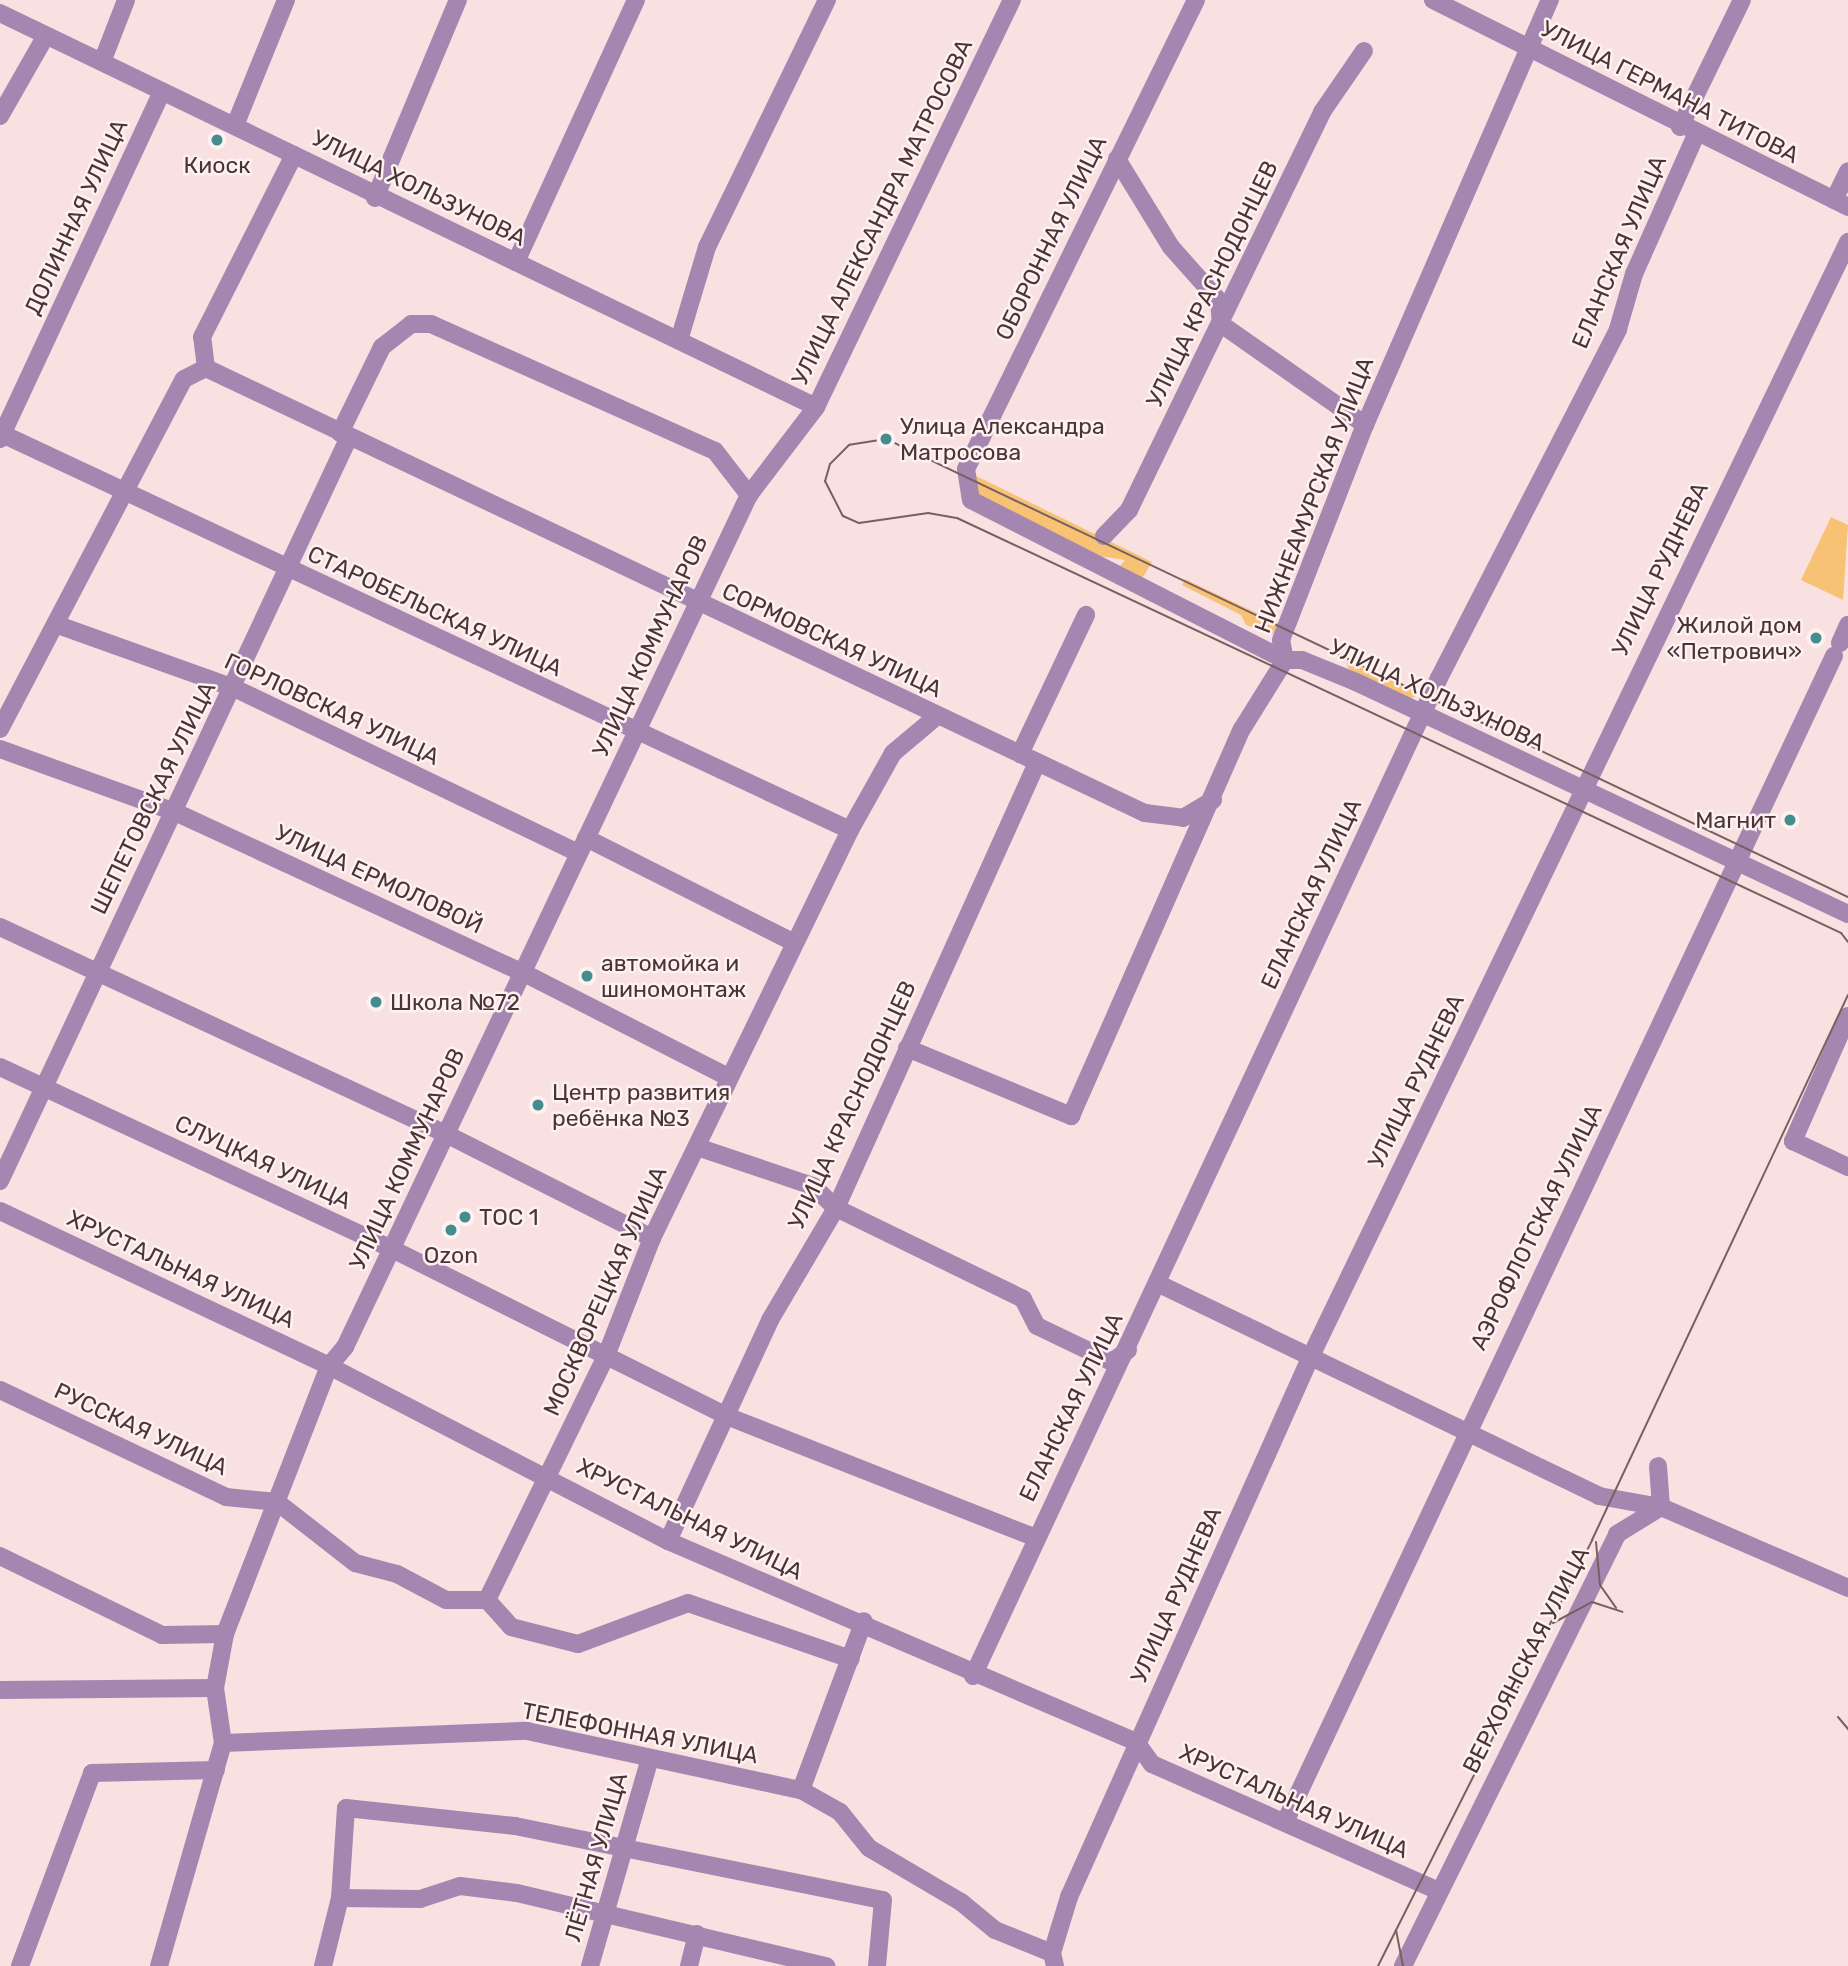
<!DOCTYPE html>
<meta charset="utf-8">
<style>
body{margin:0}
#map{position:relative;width:1848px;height:1966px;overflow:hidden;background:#f9e1e1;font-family:Rubik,sans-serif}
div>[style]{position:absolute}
.green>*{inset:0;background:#f8c275}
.minor>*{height:18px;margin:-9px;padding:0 9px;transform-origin:9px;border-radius:9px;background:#a486b1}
.tram>*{height:2px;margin:-1px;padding:0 1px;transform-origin:1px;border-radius:1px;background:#786061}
.dots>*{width:19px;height:19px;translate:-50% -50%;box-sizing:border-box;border:4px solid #fdf1f2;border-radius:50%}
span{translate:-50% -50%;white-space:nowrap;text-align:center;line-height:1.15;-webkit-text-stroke:5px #fdf1f2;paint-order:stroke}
.street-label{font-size:23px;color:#4b3435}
.poi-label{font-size:23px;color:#4b3435}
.left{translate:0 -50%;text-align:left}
.right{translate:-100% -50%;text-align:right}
</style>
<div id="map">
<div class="green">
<div style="clip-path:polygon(972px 474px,1152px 562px,1142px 579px,1120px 566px,1125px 560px,1099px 556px,974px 496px)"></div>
<div style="clip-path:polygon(1831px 517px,1848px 525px,1843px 600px,1801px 580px)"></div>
<div style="clip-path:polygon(1185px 579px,1193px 583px,1282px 625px,1273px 634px,1246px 625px,1241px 615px,1182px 585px)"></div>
<div style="clip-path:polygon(1347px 659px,1419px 691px,1418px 695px,1410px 699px,1370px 683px,1348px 668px)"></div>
</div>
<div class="minor">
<div style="left:1196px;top:0;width:522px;rotate:116.12deg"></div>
<div style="left:966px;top:469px;width:31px;rotate:81deg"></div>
<div style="left:971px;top:500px;width:352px;rotate:27deg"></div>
<div style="left:1285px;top:660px;width:17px"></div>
<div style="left:1302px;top:660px;width:58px;rotate:22.2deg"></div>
<div style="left:1356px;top:682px;width:544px;rotate:25.25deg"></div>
<div style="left:1433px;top:0;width:464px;rotate:26.5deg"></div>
<div style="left:0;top:13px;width:906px;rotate:25.77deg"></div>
<div style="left:102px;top:62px;width:66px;rotate:-68.8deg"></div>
<div style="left:0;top:116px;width:91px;rotate:-60.3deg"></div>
<div style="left:236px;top:123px;width:133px;rotate:-67.9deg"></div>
<div style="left:1680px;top:127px;width:141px;rotate:-64deg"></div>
<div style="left:1117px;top:159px;width:103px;rotate:58.5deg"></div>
<div style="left:1171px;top:247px;width:72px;rotate:48.4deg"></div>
<div style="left:1219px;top:301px;width:23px;rotate:85deg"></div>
<div style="left:1221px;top:324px;width:176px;rotate:35deg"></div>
<div style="left:375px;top:198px;width:215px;rotate:-67.3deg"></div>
<div style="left:1834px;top:200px;width:32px;rotate:-64deg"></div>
<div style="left:516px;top:262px;width:288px;rotate:-65.4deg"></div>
<div style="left:680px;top:337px;width:94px;rotate:-73.3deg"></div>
<div style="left:707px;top:247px;width:275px;rotate:-64.1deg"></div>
<div style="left:206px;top:368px;width:1039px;rotate:25.36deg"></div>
<div style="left:1145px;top:813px;width:38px;rotate:7deg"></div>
<div style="left:1183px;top:818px;width:35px;rotate:-31deg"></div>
<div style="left:0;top:433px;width:938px;rotate:25.04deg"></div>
<div style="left:340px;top:433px;width:96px;rotate:-64deg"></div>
<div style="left:382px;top:347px;width:37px;rotate:-38deg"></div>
<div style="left:411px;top:324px;width:20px"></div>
<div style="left:431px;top:324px;width:311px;rotate:24.1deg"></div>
<div style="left:715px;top:451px;width:56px;rotate:52.3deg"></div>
<div style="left:0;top:439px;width:382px;rotate:-65deg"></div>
<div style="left:1104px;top:536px;width:36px;rotate:-46deg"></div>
<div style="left:1129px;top:510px;width:442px;rotate:-64.1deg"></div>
<div style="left:1322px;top:112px;width:74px;rotate:-55.5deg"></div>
<div style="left:58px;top:625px;width:187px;rotate:19.7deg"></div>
<div style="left:234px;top:688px;width:382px;rotate:25.6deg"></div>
<div style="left:1840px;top:643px;width:20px;rotate:-66deg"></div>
<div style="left:1285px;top:660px;width:20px;rotate:-101deg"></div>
<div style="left:1281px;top:640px;width:231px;rotate:-68.7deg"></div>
<div style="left:1365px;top:425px;width:464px;rotate:-66.5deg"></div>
<div style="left:0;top:729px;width:395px;rotate:-62.3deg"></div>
<div style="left:184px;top:379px;width:25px;rotate:-27deg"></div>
<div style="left:206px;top:368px;width:31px;rotate:-97deg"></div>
<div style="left:202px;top:337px;width:204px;rotate:-63.2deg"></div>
<div style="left:0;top:749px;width:186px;rotate:19.8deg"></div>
<div style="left:175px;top:812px;width:382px;rotate:24.8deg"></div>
<div style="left:522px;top:972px;width:231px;rotate:27deg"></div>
<div style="left:1020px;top:754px;width:154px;rotate:-64.6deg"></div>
<div style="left:586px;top:838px;width:232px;rotate:26.7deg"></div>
<div style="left:0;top:927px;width:492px;rotate:24.9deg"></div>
<div style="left:446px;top:1134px;width:231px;rotate:26.8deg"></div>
<div style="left:1848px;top:1016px;width:137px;rotate:113.7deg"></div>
<div style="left:1793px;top:1141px;width:61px;rotate:25.3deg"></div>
<div style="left:907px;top:1048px;width:178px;rotate:22.5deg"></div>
<div style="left:1071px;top:1116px;width:423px;rotate:-66.2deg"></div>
<div style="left:1242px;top:729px;width:81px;rotate:-58.1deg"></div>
<div style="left:0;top:1067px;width:432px;rotate:24.9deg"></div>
<div style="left:392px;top:1249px;width:377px;rotate:26.5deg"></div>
<div style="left:729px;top:1417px;width:328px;rotate:21.5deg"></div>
<div style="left:697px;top:1147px;width:122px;rotate:18.6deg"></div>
<div style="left:813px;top:1186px;width:32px;rotate:44deg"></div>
<div style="left:836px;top:1208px;width:208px;rotate:25.9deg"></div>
<div style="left:1023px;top:1299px;width:30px;rotate:63deg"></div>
<div style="left:1037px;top:1326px;width:83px;rotate:25.6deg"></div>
<div style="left:1112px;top:1362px;width:20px;rotate:-37deg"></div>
<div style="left:0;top:1181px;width:822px;rotate:-64.87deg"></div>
<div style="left:0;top:1211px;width:364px;rotate:25.2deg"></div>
<div style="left:329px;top:1366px;width:382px;rotate:27.3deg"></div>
<div style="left:668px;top:1541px;width:509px;rotate:23.24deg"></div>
<div style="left:1136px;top:1742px;width:27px;rotate:54deg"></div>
<div style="left:1152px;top:1764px;width:313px;rotate:23.9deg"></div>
<div style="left:1157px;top:1283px;width:491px;rotate:25.7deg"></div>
<div style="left:1599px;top:1496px;width:63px;rotate:10.1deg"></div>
<div style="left:1661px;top:1507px;width:204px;rotate:23.4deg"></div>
<div style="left:0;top:1390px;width:250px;rotate:25.3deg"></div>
<div style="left:226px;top:1497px;width:51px;rotate:5.6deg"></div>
<div style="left:277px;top:1502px;width:99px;rotate:38deg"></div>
<div style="left:355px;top:1563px;width:43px;rotate:14.7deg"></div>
<div style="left:397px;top:1574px;width:55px;rotate:28deg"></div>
<div style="left:446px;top:1600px;width:41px"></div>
<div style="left:668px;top:1541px;width:243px;rotate:-65.2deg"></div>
<div style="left:770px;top:1320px;width:130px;rotate:-59.5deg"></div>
<div style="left:836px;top:1208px;width:489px;rotate:-65.7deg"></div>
<div style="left:0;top:1556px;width:180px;rotate:26deg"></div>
<div style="left:162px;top:1635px;width:63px;rotate:-0.9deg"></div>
<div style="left:487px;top:1600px;width:271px;rotate:-64deg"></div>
<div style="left:606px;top:1356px;width:127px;rotate:-68.7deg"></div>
<div style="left:652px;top:1238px;width:454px;rotate:-64.1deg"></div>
<div style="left:850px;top:830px;width:88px;rotate:-60.8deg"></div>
<div style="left:893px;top:753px;width:57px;rotate:-40.1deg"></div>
<div style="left:487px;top:1600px;width:36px;rotate:48deg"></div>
<div style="left:511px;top:1627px;width:69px;rotate:14.2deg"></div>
<div style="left:578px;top:1644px;width:117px;rotate:-20.4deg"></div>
<div style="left:688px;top:1603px;width:172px;rotate:19deg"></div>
<div style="left:973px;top:1676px;width:1101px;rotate:-64.97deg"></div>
<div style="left:1439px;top:678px;width:392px;rotate:-62.8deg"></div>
<div style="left:1618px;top:329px;width:57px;rotate:-73.8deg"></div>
<div style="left:1634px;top:274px;width:152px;rotate:-66deg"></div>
<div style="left:0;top:1690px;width:215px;rotate:-0.5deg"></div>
<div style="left:223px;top:1743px;width:304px;rotate:-2.3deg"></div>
<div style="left:527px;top:1731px;width:280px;rotate:12.2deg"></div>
<div style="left:801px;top:1790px;width:45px;rotate:29.4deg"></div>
<div style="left:840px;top:1812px;width:46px;rotate:51.1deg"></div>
<div style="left:869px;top:1848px;width:107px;rotate:30.4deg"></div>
<div style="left:961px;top:1902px;width:44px;rotate:39.5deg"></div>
<div style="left:995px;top:1930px;width:61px;rotate:22deg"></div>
<div style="left:801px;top:1790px;width:180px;rotate:-69.6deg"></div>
<div style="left:1285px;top:1822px;width:1289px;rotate:-64.79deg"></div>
<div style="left:340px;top:1898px;width:80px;rotate:0.7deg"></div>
<div style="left:420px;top:1899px;width:42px;rotate:-18deg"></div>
<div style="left:460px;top:1886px;width:57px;rotate:7deg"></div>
<div style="left:517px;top:1893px;width:318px;rotate:13.3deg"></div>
<div style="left:20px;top:1966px;width:206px;rotate:-69.5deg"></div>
<div style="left:92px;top:1773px;width:124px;rotate:-1.4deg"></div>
<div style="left:159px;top:1966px;width:232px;rotate:-74deg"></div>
<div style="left:223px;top:1743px;width:56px;rotate:-98.3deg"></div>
<div style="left:215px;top:1688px;width:55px;rotate:-79.5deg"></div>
<div style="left:225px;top:1634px;width:287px;rotate:-68.8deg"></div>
<div style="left:329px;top:1366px;width:25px;rotate:-50deg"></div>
<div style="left:345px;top:1347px;width:943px;rotate:-64.63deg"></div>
<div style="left:749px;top:495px;width:111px;rotate:-52.7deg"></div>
<div style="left:816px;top:407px;width:452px;rotate:-64.3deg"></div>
<div style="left:323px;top:1966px;width:70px;rotate:-76deg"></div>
<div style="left:340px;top:1898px;width:90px;rotate:-86.2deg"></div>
<div style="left:346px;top:1808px;width:170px;rotate:6.1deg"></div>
<div style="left:515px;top:1826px;width:375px;rotate:11.4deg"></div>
<div style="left:883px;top:1900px;width:66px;rotate:95.2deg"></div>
<div style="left:590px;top:1966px;width:212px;rotate:-73.9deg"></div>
<div style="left:689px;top:1966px;width:33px;rotate:-76deg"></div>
<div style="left:1055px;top:1966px;width:13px;rotate:-103deg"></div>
<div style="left:1052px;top:1953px;width:59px;rotate:-73.1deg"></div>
<div style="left:1069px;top:1897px;width:593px;rotate:-65.9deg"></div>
<div style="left:1311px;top:1356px;width:1237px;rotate:-64.26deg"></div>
<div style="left:1403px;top:1966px;width:482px;rotate:-63.6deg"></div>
<div style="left:1617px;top:1534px;width:52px;rotate:-31.5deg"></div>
<div style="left:1661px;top:1507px;width:41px;rotate:-94.2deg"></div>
</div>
<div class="tram">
<div style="left:1848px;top:897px;width:1065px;rotate:-154.54deg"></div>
<div style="left:886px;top:439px;width:37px;rotate:171deg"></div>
<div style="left:849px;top:445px;width:27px;rotate:135deg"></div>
<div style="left:830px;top:464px;width:18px;rotate:106deg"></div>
<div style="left:825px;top:481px;width:39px;rotate:63deg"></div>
<div style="left:843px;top:516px;width:17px;rotate:24deg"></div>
<div style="left:859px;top:523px;width:70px;rotate:-8.2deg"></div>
<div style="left:928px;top:513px;width:29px;rotate:10deg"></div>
<div style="left:957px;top:518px;width:977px;rotate:25.15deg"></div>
<div style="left:1841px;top:933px;width:11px;rotate:52deg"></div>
<div style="left:1596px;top:1542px;width:43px;rotate:84.7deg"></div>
<div style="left:1600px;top:1585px;width:28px;rotate:55deg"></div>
<div style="left:1553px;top:1623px;width:44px;rotate:-28.3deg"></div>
<div style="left:1592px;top:1602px;width:32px;rotate:18deg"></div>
<div style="left:1838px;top:1717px;width:16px;rotate:50deg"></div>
<div style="left:1396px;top:1930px;width:37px;rotate:79deg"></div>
<div style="left:1378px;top:1966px;width:477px;rotate:-63.3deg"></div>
<div style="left:1592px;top:1540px;width:602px;rotate:-64.84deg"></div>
</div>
<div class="dots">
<div style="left:217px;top:140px;background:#458d8c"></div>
<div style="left:886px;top:439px;background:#458d8c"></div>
<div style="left:1816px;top:638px;background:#458d8c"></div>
<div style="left:1790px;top:820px;background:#458d8c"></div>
<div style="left:587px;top:976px;background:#458d8c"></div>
<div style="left:376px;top:1002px;background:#458d8c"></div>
<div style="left:538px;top:1105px;background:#458d8c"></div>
<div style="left:465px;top:1217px;background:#458d8c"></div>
<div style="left:451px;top:1230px;background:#458d8c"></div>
</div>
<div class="street-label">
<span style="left:1670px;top:92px;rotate:27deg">УЛИЦА ГЕРМАНА ТИТОВА</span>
<span style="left:419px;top:188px;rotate:26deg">УЛИЦА ХОЛЬЗУНОВА</span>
<span style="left:882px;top:212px;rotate:-64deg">УЛИЦА АЛЕКСАНДРА МАТРОСОВА</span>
<span style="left:76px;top:217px;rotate:-65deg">ДОЛИННАЯ УЛИЦА</span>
<span style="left:1051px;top:238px;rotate:-64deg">ОБОРОННАЯ УЛИЦА</span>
<span style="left:1619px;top:252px;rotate:-67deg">ЕЛАНСКАЯ УЛИЦА</span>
<span style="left:1212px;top:284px;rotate:-64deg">УЛИЦА КРАСНОДОНЦЕВ</span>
<span style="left:1314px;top:495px;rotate:-69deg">НИЖНЕАМУРСКАЯ УЛИЦА</span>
<span style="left:1660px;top:569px;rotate:-64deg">УЛИЦА РУДНЕВА</span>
<span style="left:435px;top:611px;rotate:25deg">СТАРОБЕЛЬСКАЯ УЛИЦА</span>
<span style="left:832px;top:640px;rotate:25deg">СОРМОВСКАЯ УЛИЦА</span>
<span style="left:650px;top:646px;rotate:-65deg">УЛИЦА КОММУНАРОВ</span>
<span style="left:1437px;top:695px;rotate:25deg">УЛИЦА ХОЛЬЗУНОВА</span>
<span style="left:332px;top:709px;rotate:25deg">ГОРЛОВСКАЯ УЛИЦА</span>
<span style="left:153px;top:798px;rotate:-64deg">ШЕПЕТОВСКАЯ УЛИЦА</span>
<span style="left:379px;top:879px;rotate:25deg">УЛИЦА ЕРМОЛОВОЙ</span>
<span style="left:1311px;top:894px;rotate:-65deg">ЕЛАНСКАЯ УЛИЦА</span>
<span style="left:1416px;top:1081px;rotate:-64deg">УЛИЦА РУДНЕВА</span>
<span style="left:852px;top:1105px;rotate:-65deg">УЛИЦА КРАСНОДОНЦЕВ</span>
<span style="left:407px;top:1159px;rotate:-65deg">УЛИЦА КОММУНАРОВ</span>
<span style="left:263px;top:1162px;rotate:25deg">СЛУЦКАЯ УЛИЦА</span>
<span style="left:1536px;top:1227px;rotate:-64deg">АЭРОФЛОТСКАЯ УЛИЦА</span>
<span style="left:181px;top:1269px;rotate:25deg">ХРУСТАЛЬНАЯ УЛИЦА</span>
<span style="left:605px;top:1291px;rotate:-66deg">МОСКВОРЕЦКАЯ УЛИЦА</span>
<span style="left:1071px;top:1407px;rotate:-64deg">ЕЛАНСКАЯ УЛИЦА</span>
<span style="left:141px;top:1429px;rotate:25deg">РУССКАЯ УЛИЦА</span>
<span style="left:690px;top:1519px;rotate:26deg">ХРУСТАЛЬНАЯ УЛИЦА</span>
<span style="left:1176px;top:1595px;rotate:-66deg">УЛИЦА РУДНЕВА</span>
<span style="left:1526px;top:1660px;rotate:-63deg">ВЕРХОЯНСКАЯ УЛИЦА</span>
<span style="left:640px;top:1733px;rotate:11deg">ТЕЛЕФОННАЯ УЛИЦА</span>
<span style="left:1294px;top:1801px;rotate:24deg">ХРУСТАЛЬНАЯ УЛИЦА</span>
<span style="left:596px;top:1857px;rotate:-74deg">ЛЁТНАЯ УЛИЦА</span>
</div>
<div class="poi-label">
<span style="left:217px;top:165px">Киоск</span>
<span class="left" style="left:900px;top:439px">Улица Александра<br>Матросова</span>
<span class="right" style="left:1802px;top:638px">Жилой дом<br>«Петрович»</span>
<span class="right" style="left:1776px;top:820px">Магнит</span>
<span class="left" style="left:601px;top:976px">автомойка и<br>шиномонтаж</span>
<span class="left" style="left:390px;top:1002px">Школа №72</span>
<span class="left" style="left:552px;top:1105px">Центр развития<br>ребёнка №3</span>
<span class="left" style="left:479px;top:1217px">ТОС 1</span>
<span style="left:451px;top:1255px">Ozon</span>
</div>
</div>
